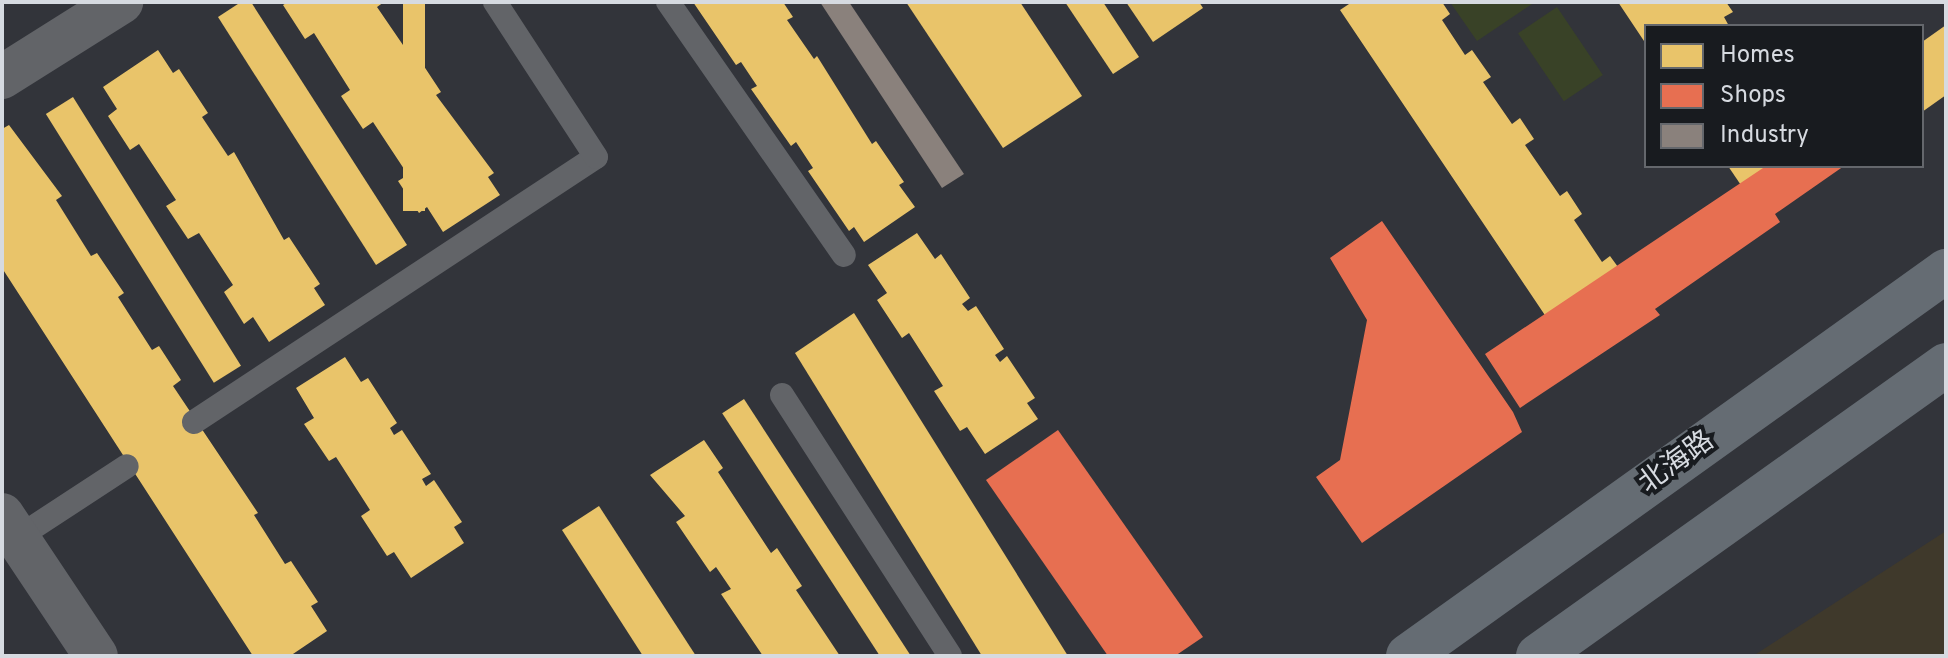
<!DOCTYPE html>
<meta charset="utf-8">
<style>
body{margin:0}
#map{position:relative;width:1948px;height:658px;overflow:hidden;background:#32343a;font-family:Overpass,"Noto Sans SC",sans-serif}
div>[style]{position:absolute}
.industrial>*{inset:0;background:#3f392b}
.green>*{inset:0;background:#394227;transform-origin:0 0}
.homes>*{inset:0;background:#e9c46a;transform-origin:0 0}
.shops>*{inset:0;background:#e76f51}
.industry>*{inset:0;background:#8a817c}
.service>*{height:24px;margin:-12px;padding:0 12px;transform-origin:12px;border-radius:12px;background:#626468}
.minor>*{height:44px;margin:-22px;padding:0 22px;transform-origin:22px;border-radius:22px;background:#626468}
.tertiary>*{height:44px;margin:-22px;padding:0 22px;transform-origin:22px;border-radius:22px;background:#626468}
.primary>*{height:44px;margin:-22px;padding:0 22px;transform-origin:22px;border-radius:22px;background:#656c73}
span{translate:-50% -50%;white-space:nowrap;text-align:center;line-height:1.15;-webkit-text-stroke:8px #181b1f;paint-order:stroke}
.street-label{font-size:28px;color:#d6dae0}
.frame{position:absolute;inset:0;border:4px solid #d6dae0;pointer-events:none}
.legend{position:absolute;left:1644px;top:24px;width:280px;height:144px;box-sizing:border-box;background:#181b1f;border:2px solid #64676c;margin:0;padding:10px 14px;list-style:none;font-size:24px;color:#d6dae0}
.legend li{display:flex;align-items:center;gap:16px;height:40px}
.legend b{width:40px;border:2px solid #64676c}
</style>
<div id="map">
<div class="industrial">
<div style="clip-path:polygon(1946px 531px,1946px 656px,1753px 656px)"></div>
</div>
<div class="green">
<div style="clip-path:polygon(1450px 2px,1535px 2px,1477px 41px)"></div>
<div style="left:1557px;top:7px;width:82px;height:47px;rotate:56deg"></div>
</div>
<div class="homes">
<div style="clip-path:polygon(241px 2px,251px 2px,407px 245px,376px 265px,218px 17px)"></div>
<div style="clip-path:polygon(288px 2px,384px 2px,377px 7px,403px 45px,408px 42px,441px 92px,436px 95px,494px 173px,488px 177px,500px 195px,443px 232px,427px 207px,419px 213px,398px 181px,408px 175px,373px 122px,363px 129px,341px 96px,350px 90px,314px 33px,305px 39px,283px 5px)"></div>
<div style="left:403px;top:2px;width:22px;height:209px"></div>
<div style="clip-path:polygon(693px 2px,783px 2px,793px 17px,787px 20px,814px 59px,817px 56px,872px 144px,876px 141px,904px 182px,899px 185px,915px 207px,864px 242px,854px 227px,849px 231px,808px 171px,813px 168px,796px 142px,791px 146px,751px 89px,757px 86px,741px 62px,736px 65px)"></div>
<div style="clip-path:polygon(906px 2px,1020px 2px,1082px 96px,1003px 148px)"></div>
<div style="clip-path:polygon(1065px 2px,1103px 2px,1139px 57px,1113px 74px)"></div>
<div style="clip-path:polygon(1126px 2px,1199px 2px,1203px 8px,1153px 42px)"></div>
<div style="clip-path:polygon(1352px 2px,1442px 2px,1450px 14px,1442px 20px,1465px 55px,1472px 50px,1491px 77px,1483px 82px,1512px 124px,1520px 118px,1534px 139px,1525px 145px,1560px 196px,1567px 191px,1582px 214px,1574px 220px,1602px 262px,1610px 256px,1626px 278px,1615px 286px,1631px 309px,1569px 351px,1340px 10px)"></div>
<div style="clip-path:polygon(1618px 2px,1726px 2px,1733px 12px,1724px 17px,1729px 26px,1646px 26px,1646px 44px)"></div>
<div style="clip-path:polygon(1946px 25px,1946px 95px,1922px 112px,1922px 42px)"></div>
<div style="clip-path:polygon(158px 50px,173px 73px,179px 69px,208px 113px,202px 117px,228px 156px,234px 152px,284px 240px,289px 237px,320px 284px,314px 288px,325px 305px,269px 342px,253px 317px,244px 324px,224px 292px,233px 285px,199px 233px,188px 239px,166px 206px,176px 200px,139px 144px,130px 150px,108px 116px,117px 109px,103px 87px)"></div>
<div style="left:73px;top:97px;width:317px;height:32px;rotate:58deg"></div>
<div style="clip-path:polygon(9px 125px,62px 196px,56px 200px,91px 256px,97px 253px,124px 293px,118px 297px,152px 350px,159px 346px,181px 380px,173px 386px,258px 513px,254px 515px,285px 564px,291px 561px,318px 602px,311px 606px,327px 631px,290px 656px,253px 656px,2px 268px,2px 129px)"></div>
<div style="clip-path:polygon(1728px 166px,1802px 166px,1751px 200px)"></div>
<div style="clip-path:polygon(917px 233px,935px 259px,941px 254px,970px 298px,962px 304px,968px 311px,976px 306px,1004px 349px,995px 355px,1000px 362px,1007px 356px,1035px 398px,1027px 403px,1038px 419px,985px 454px,967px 427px,960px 431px,934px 391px,943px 386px,909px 333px,902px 338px,877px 300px,887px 293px,868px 265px)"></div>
<div style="clip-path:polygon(854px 313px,1068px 656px,982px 656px,795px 353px)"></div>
<div style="clip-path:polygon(345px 357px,361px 382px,368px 378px,397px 423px,390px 428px,394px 435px,402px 430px,431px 474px,422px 479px,426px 486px,434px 480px,462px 522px,454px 527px,464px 543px,411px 578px,394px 552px,387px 556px,361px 516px,370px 510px,336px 457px,329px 461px,304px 424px,314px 418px,296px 388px)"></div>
<div style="left:744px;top:399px;width:305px;height:26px;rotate:57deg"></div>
<div style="clip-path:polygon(704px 440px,723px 468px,718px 472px,771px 553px,777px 548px,802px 586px,796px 590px,840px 656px,763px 656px,721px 594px,731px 589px,716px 567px,710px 572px,676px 522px,685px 516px,650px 475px)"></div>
<div style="clip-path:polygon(599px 506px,696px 656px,643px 656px,562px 530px)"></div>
</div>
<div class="shops">
<div style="clip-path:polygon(1766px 166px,1844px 166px,1775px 214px,1780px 222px,1655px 309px,1660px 315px,1520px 408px,1485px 354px)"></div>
<div style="clip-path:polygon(1382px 221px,1513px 412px,1522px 432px,1362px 543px,1316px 477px,1340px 460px,1367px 320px,1330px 258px)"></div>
<div style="clip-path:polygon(1058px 430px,1203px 637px,1175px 656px,1108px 656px,986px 480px)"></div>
</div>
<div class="industry">
<div style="clip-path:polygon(820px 2px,849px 2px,964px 174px,942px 188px)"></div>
</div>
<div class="service">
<div style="left:668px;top:2px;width:308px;rotate:55.2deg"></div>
<div style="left:782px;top:395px;width:310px;rotate:57.2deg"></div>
<div style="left:194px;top:422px;width:481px;rotate:-33.4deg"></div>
<div style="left:596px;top:157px;width:185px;rotate:-123.1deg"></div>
<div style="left:17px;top:538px;width:131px;rotate:-33.2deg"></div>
</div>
<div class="minor">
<div style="left:2px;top:77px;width:141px;rotate:-32.2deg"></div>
</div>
<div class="tertiary">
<div style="left:2px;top:515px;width:169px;rotate:56.3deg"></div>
</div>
<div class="primary">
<div style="left:1408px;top:656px;width:662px;rotate:-35.59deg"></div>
<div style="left:1538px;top:656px;width:501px;rotate:-35.5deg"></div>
</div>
<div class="street-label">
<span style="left:1677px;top:463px;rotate:-36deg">北海路</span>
</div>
<div class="frame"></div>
<ul class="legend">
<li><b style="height:22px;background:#e9c46a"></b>Homes</li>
<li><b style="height:22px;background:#e76f51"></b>Shops</li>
<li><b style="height:22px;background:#8a817c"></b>Industry</li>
</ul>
</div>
